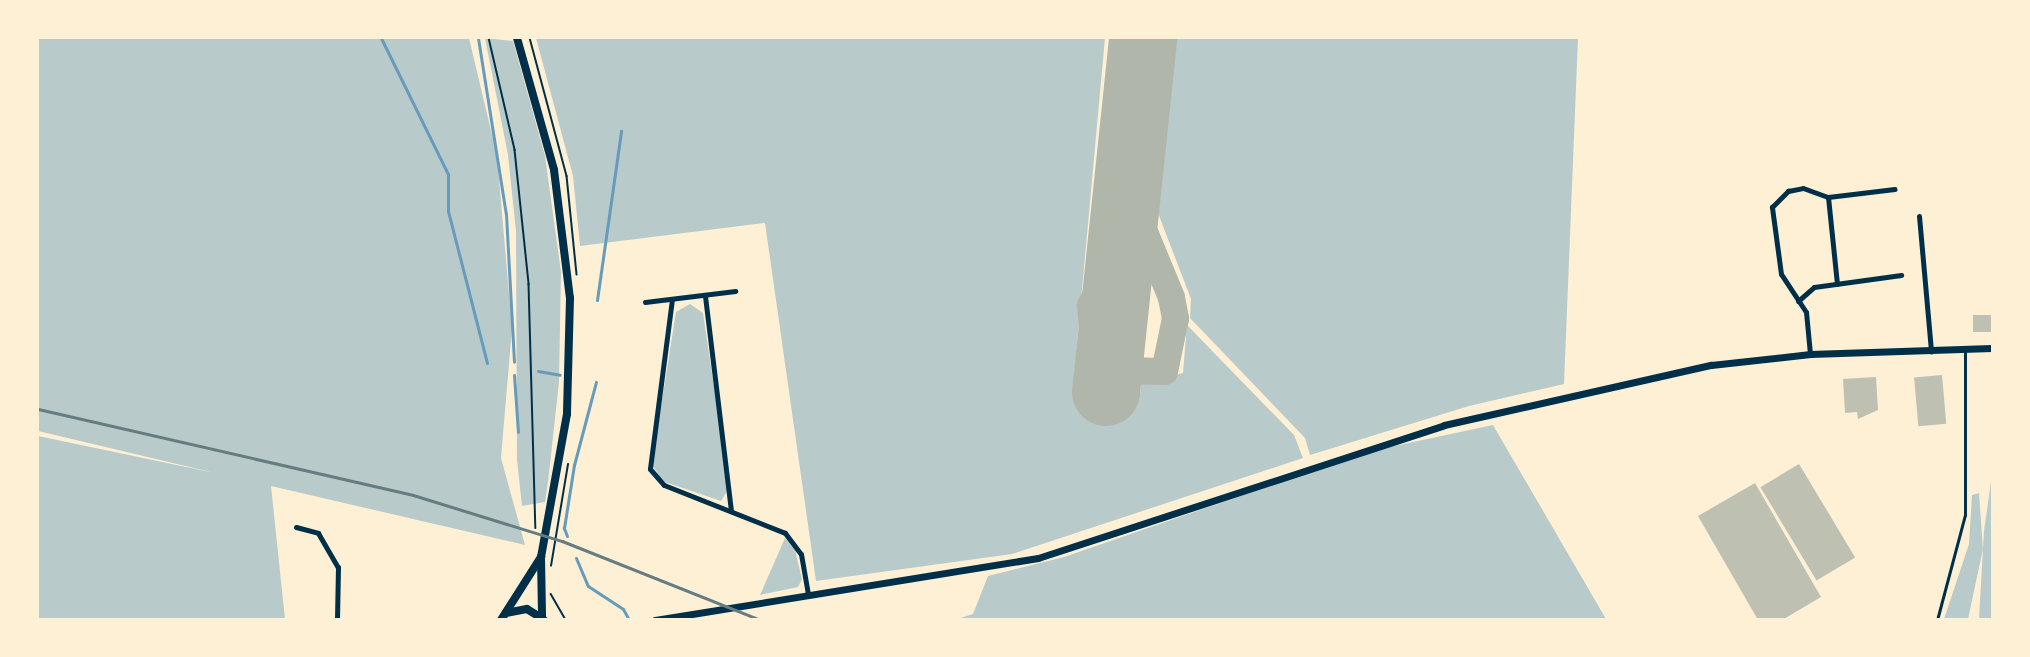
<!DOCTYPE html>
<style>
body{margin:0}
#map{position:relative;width:2030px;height:657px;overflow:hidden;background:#fdf0d5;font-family:Montserrat,sans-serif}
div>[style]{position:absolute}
.green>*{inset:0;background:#b9caca}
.stream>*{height:3px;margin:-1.5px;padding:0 1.5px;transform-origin:1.5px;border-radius:1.5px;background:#669bbc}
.taxiway>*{height:27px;margin:-13.5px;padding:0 13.5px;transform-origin:13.5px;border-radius:13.5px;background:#b1b6ab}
.runway>*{height:68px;margin:-34px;padding:0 34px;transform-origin:34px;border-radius:34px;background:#b1b6ab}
.building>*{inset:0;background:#bec0b2;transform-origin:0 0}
.path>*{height:1.5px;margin:-0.75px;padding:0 0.75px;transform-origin:0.75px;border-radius:0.75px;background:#003049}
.service>*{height:3px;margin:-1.5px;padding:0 1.5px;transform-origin:1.5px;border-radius:1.5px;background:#003049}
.minor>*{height:5px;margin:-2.5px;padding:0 2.5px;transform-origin:2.5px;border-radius:2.5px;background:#003049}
.tertiary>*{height:7px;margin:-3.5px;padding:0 3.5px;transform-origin:3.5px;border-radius:3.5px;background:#003049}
.primary>*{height:8px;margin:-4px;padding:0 4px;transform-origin:4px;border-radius:4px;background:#003049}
.rail>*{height:3px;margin:-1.5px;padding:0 1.5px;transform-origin:1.5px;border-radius:1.5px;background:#657d81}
span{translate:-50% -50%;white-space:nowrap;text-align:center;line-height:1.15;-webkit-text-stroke:6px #fdf0d5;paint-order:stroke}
.frame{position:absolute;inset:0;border:39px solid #fdf0d5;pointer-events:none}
</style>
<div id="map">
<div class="green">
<div style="clip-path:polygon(38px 38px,469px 38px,497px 156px,512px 328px,501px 458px,525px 545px,271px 486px,285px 619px,38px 619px,38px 436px,215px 473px,38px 431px)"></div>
<div style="clip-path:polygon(485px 38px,513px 41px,545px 156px,561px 272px,559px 382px,548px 482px,545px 502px,522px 506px,517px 460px,516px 231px,508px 155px)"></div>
<div style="clip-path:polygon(536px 38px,1105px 38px,1073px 388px,1140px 394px,1141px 384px,1183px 373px,1187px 325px,1294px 435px,1303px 458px,1012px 554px,816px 581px,765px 223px,580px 246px,573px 176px)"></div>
<div style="clip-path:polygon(1176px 38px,1578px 38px,1564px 384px,1469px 406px,1310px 455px,1305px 438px,1190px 318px,1191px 299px,1158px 213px)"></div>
<div style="clip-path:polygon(690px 304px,703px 313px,729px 488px,721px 501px,662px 481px,652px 464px,676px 312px)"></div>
<div style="clip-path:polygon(1493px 425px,1606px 619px,954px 620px,973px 614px,988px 576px,1064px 557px,1371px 451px)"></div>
<div style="clip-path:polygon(1992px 475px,1992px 619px,1979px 619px,1984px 531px)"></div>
<div style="clip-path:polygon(1979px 493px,1983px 549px,1968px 619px,1944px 619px,1969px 544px,1972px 495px)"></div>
<div style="clip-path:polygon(785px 538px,795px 550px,802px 579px,798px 587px,760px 595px)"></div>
</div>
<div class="stream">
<div style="left:381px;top:38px;width:152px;rotate:63.8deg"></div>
<div style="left:448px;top:174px;width:37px;rotate:90deg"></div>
<div style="left:448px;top:211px;width:157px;rotate:75.6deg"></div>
<div style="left:478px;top:38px;width:178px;rotate:81deg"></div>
<div style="left:506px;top:214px;width:148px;rotate:86.9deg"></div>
<div style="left:597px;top:300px;width:171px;rotate:-81.9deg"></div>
<div style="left:538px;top:371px;width:22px;rotate:10deg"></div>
<div style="left:514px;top:375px;width:57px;rotate:86deg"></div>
<div style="left:567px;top:536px;width:9px;rotate:-111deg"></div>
<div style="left:564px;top:528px;width:64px;rotate:-81deg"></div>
<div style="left:574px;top:465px;width:86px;rotate:-75.2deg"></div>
<div style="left:576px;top:558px;width:30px;rotate:67deg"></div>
<div style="left:588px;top:586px;width:42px;rotate:33.3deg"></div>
<div style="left:623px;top:609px;width:13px;rotate:61deg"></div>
</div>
<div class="taxiway">
<div style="left:1122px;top:242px;width:71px;rotate:116.9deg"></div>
<div style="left:1090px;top:305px;width:33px;rotate:85deg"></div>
<div style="left:1093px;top:338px;width:25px;rotate:58deg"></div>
<div style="left:1106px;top:359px;width:20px;rotate:33deg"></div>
<div style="left:1123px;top:370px;width:41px;rotate:1.4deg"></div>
<div style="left:1164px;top:371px;width:54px;rotate:-78.3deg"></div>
<div style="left:1175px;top:318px;width:21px;rotate:-101deg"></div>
<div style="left:1171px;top:297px;width:116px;rotate:-112.4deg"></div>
</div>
<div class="runway">
<div style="left:1106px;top:392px;width:356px;rotate:-84deg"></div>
</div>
<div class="building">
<div style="left:1992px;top:315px;width:17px;height:19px;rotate:90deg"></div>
<div style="left:1942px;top:375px;width:49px;height:28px;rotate:85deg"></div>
<div style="clip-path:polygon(1876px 377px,1878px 410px,1858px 419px,1857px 412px,1845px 413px,1843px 379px)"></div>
<div style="left:1799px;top:464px;width:109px;height:45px;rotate:59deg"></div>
<div style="clip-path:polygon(1755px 483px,1821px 597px,1782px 620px,1758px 620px,1698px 516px)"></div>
</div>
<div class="path">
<div style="left:489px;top:38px;width:115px;rotate:76.9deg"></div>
<div style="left:515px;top:150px;width:135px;rotate:84deg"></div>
<div style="left:529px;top:284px;width:244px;rotate:88.4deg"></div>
<div style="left:530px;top:38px;width:143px;rotate:75deg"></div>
<div style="left:567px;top:176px;width:99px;rotate:84.2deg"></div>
<div style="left:551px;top:566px;width:103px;rotate:-80.5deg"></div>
<div style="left:551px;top:594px;width:30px;rotate:60deg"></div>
<div style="left:574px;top:620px;width:18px;rotate:-3deg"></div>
</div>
<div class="service">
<div style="left:1937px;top:620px;width:109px;rotate:-75.1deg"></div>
<div style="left:1965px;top:515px;width:165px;rotate:-90deg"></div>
</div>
<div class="minor">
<div style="left:1919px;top:216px;width:136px;rotate:84.9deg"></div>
<div style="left:1837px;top:284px;width:87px;rotate:-95.9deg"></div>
<div style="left:1828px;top:197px;width:67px;rotate:-6.8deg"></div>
<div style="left:705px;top:296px;width:216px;rotate:83.1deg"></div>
<div style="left:672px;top:299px;width:171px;rotate:97.4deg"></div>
<div style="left:650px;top:469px;width:21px;rotate:49deg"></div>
<div style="left:664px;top:485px;width:130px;rotate:21.6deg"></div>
<div style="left:785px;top:533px;width:26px;rotate:53deg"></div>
<div style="left:801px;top:554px;width:41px;rotate:80.1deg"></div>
<div style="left:1798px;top:301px;width:21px;rotate:-41deg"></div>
<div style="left:1814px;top:287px;width:88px;rotate:-7.9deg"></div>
<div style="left:645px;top:302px;width:91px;rotate:-7deg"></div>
<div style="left:1810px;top:354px;width:42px;rotate:-95.4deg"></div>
<div style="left:1806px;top:312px;width:45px;rotate:-123.3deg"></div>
<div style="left:1781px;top:274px;width:68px;rotate:-97.7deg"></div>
<div style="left:1772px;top:207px;width:23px;rotate:-45deg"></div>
<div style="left:1788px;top:191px;width:15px;rotate:-11deg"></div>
<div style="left:1803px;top:188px;width:27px;rotate:20deg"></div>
<div style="left:296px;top:527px;width:23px;rotate:15deg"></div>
<div style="left:318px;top:533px;width:39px;rotate:60deg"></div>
<div style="left:338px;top:567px;width:53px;rotate:91.1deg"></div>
</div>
<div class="tertiary">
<div style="left:655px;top:620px;width:388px;rotate:-9.2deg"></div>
<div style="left:1038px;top:558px;width:427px;rotate:-18.1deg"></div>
<div style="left:1444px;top:425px;width:274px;rotate:-12.7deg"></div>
<div style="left:1711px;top:365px;width:100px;rotate:-6.3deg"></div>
<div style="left:1810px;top:354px;width:182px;rotate:-1.9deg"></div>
</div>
<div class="primary">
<div style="left:517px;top:38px;width:137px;rotate:74.3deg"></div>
<div style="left:554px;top:170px;width:129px;rotate:82.9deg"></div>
<div style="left:570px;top:298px;width:116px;rotate:91.5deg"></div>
<div style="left:567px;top:414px;width:145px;rotate:100.3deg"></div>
<div style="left:541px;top:557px;width:59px;rotate:89deg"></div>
<div style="left:506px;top:613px;width:21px;rotate:-11deg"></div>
<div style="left:527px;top:609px;width:19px;rotate:32deg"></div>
<div style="left:501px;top:620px;width:75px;rotate:-57.6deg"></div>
</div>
<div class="rail">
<div style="left:38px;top:409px;width:385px;rotate:12.9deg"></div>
<div style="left:413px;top:495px;width:156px;rotate:17.2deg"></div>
<div style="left:562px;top:541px;width:214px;rotate:21.7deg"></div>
</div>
<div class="frame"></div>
</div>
